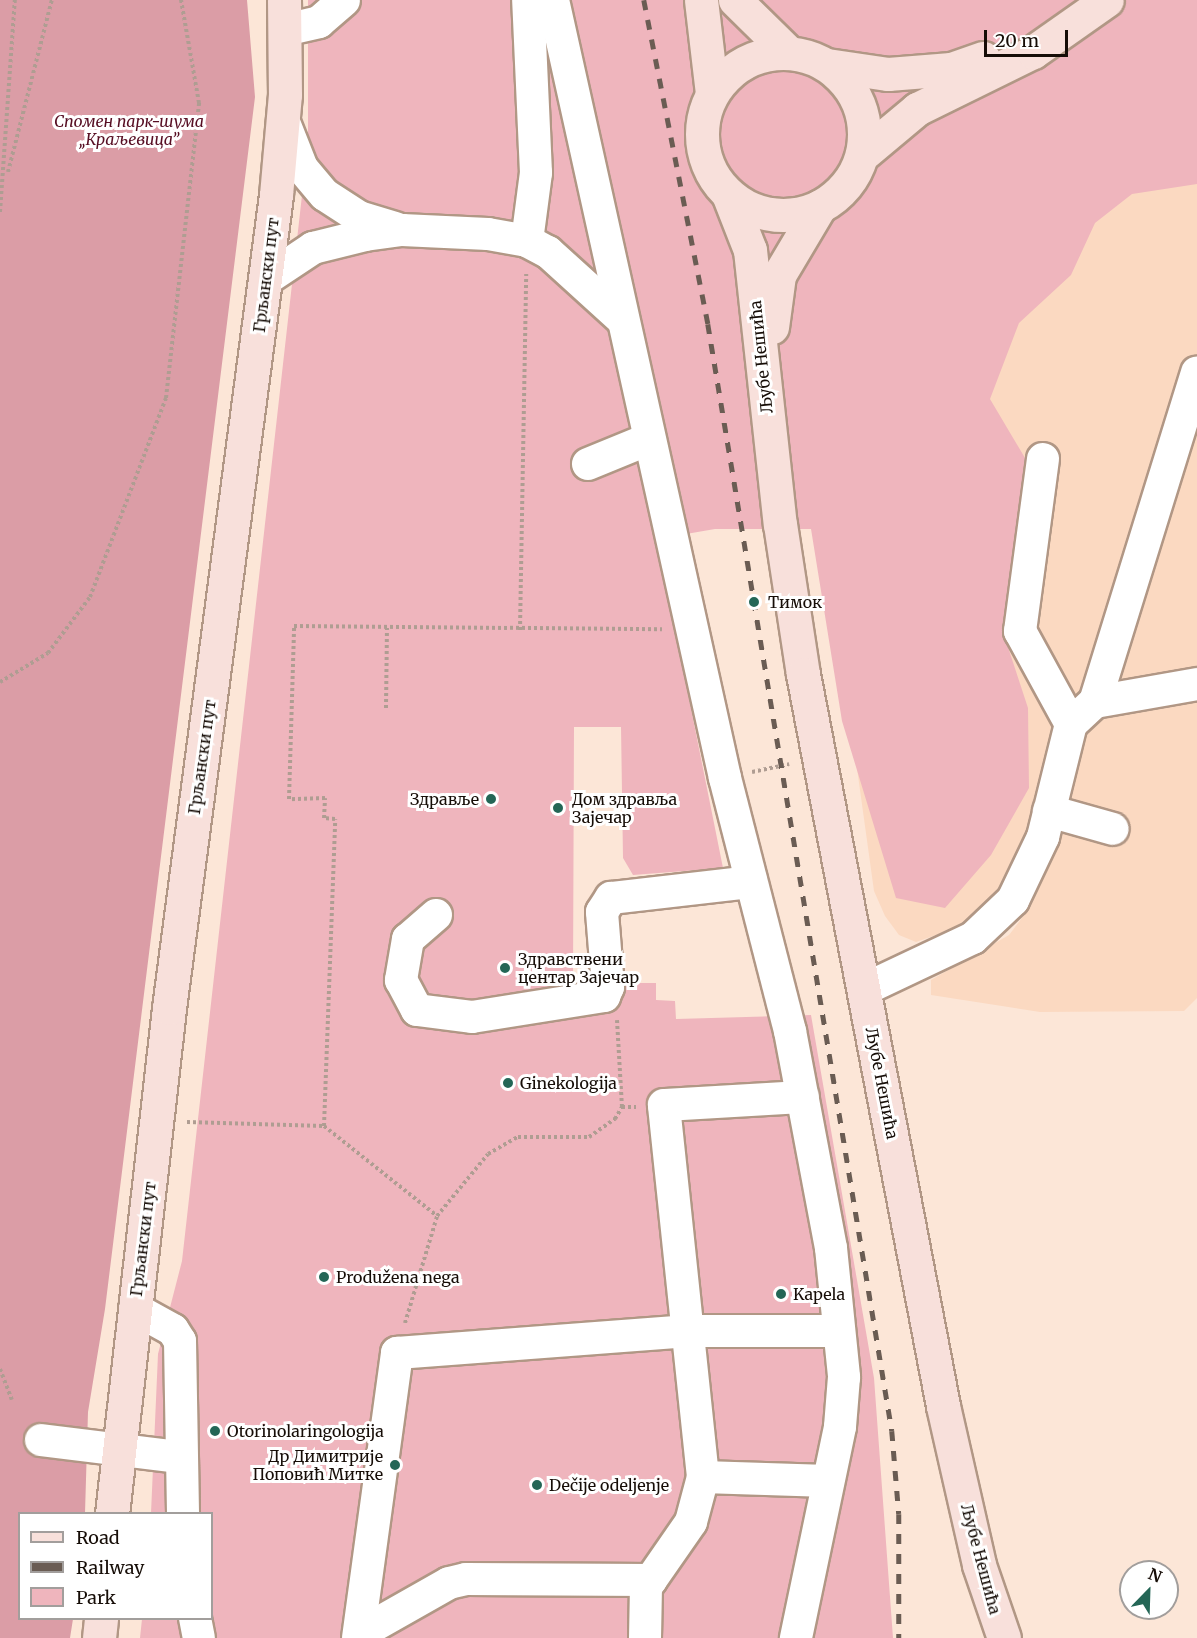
<!DOCTYPE html>
<meta charset="utf-8">
<style>
body{margin:0}
#map{position:relative;width:1197px;height:1638px;overflow:hidden;background:#fce6d7;font-family:Merriweather,serif}
div>[style]{position:absolute}
.built>*{inset:0;background:#fbd9c1}
.green>*{inset:0;background:#efb5bd}
.forest>*{inset:0;background:#db9da6}
.path>*{height:4px;margin-top:-2px;transform-origin:0;background:repeating-linear-gradient(90deg,#af9d92 0 3px,transparent 0 6px)}
.roads{filter:drop-shadow(2px 0 #b19785) drop-shadow(-2px 0 #b19785) drop-shadow(0 2px #b19785) drop-shadow(0 -2px #b19785)}
.minor>*{height:32px;margin:-16px;padding:0 16px;transform-origin:16px;border-radius:16px;background:#fff}
.major>*{height:33px;margin:-16.5px;padding:0 16.5px;transform-origin:16.5px;border-radius:16.5px;background:#f8e0db}
.major>.ring{margin:-16.5px;padding:0;box-sizing:content-box;background:none;border:33px solid #f8e0db;border-radius:50%}
.rail>*{height:4.5px;margin-top:-2.25px;transform-origin:0;background:repeating-linear-gradient(90deg,#6a5c53 0 10px,transparent 0 20px)}
.dots>*{width:16px;height:16px;translate:-50% -50%;box-sizing:border-box;border:3px solid #fff;border-radius:50%}
span{translate:-50% -50%;white-space:nowrap;text-align:center;line-height:1.15;-webkit-text-stroke:6px #fff;paint-order:stroke}
.park-label{font-size:16px;color:#570e23;font-style:italic}
.street-label{font-size:16px;color:#160d07}
.poi-label{font-size:16px;color:#160d07}
.left{translate:0 -50%;text-align:left}
.right{translate:-100% -50%;text-align:right}
.legend{position:absolute;left:18px;top:1512px;width:195px;height:108px;box-sizing:border-box;background:#fff;border:2px solid #a29e9c;margin:0;padding:8px 10px;list-style:none;font-size:18px;color:#160d07}
.legend li{display:flex;align-items:center;gap:12px;height:30px}
.legend b{width:30px;border:2px solid #a29e9c}
.north{position:absolute;left:1119px;top:1560px;width:60px;height:60px;box-sizing:border-box;background:#fff;border:2px solid #a29e9c;border-radius:50%;rotate:23deg;font-size:16px;font-weight:700;line-height:24px;text-align:center;color:#160d07}
.north::after{content:'';display:block;margin:auto;width:21px;height:27px;background:#246656;clip-path:polygon(50% 0,100% 100%,50% 72%,0 100%)}
.scale{position:absolute;left:984px;top:30px;width:84px;height:27px;box-sizing:border-box;border:3px solid #160d07;border-top:0;padding-left:8px;font-size:18px;line-height:21px;white-space:nowrap;color:#160d07;-webkit-text-stroke:4px #fff;paint-order:stroke}
</style>
<div id="map">
<div class="built">
<div style="clip-path:polygon(1197px 37px,1197px 998px,1184px 1011px,1040px 1012px,931px 995px,931px 980px,1009px 935px,1028px 910px,1044px 866px,1028px 839px,985px 910px,959px 927px,916px 942px,899px 935px,885px 916px,874px 891px,855px 754px,883px 538px)"></div>
</div>
<div class="green">
<div style="clip-path:polygon(308px 0,1197px 0,1197px 184px,1132px 194px,1095px 223px,1071px 275px,1019px 323px,990px 399px,1025px 458px,1004px 635px,1028px 708px,1029px 788px,991px 855px,945px 908px,896px 898px,842px 721px,811px 529px,715px 529px,657px 539px,723px 868px,633px 875px,623px 858px,621px 727px,574px 727px,573px 983px,656px 983px,656px 1000px,675px 1001px,676px 1019px,811px 1015px,874px 1378px,893px 1638px,140px 1638px,142px 1619px,212px 1618px,212px 1514px,151px 1513px,158px 1354px,182px 1261px,308px 142px)"></div>
</div>
<div class="forest">
<div style="clip-path:polygon(0 0,247px 0,255px 97px,105px 1309px,88px 1412px,85px 1513px,20px 1514px,20px 1618px,73px 1619px,70px 1638px,0 1638px)"></div>
</div>
<div class="path">
<div style="left:8px;top:172px;width:178px;rotate:-75.7deg"></div>
<div style="left:0;top:212px;width:213px;rotate:-86deg"></div>
<div style="left:520px;top:630px;width:356px;rotate:-89deg"></div>
<div style="left:0;top:682px;width:56px;rotate:-31.1deg"></div>
<div style="left:48px;top:653px;width:70px;rotate:-53.1deg"></div>
<div style="left:90px;top:597px;width:213px;rotate:-69.1deg"></div>
<div style="left:166px;top:398px;width:297px;rotate:-83.6deg"></div>
<div style="left:199px;top:103px;width:105px;rotate:-99.9deg"></div>
<div style="left:386px;top:708px;width:80px;rotate:-89.3deg"></div>
<div style="left:752px;top:772px;width:38px;rotate:-12deg"></div>
<div style="left:622px;top:1107px;width:14px"></div>
<div style="left:187px;top:1122px;width:137px;rotate:1.7deg"></div>
<div style="left:324px;top:1126px;width:307px;rotate:-87.9deg"></div>
<div style="left:335px;top:819px;width:11px;rotate:-175deg"></div>
<div style="left:324px;top:818px;width:20px;rotate:-87deg"></div>
<div style="left:325px;top:798px;width:36px;rotate:178deg"></div>
<div style="left:289px;top:799px;width:173px;rotate:-88.3deg"></div>
<div style="left:294px;top:626px;width:368px;rotate:0.5deg"></div>
<div style="left:324px;top:1126px;width:144px;rotate:38.5deg"></div>
<div style="left:405px;top:1323px;width:112px;rotate:-73.3deg"></div>
<div style="left:437px;top:1216px;width:80px;rotate:-50.6deg"></div>
<div style="left:488px;top:1154px;width:34px;rotate:-30deg"></div>
<div style="left:518px;top:1137px;width:71px"></div>
<div style="left:589px;top:1137px;width:32px;rotate:-35deg"></div>
<div style="left:615px;top:1119px;width:14px;rotate:-60deg"></div>
<div style="left:622px;top:1107px;width:87px;rotate:-93.3deg"></div>
<div style="left:0;top:1369px;width:33px;rotate:69deg"></div>
<div style="left:248px;top:1437px;width:111px;rotate:-3.1deg"></div>
</div>
<div class="roads">
<div class="minor">
<div style="left:553px;top:0;width:797px;rotate:77.53deg"></div>
<div style="left:725px;top:778px;width:261px;rotate:75.6deg"></div>
<div style="left:790px;top:1031px;width:221px;rotate:79.3deg"></div>
<div style="left:831px;top:1248px;width:130px;rotate:84.2deg"></div>
<div style="left:844px;top:1377px;width:50px;rotate:94.6deg"></div>
<div style="left:840px;top:1427px;width:216px;rotate:101.8deg"></div>
<div style="left:285px;top:30px;width:35px;rotate:-13deg"></div>
<div style="left:319px;top:22px;width:33px;rotate:-41deg"></div>
<div style="left:283px;top:120px;width:52px;rotate:68.4deg"></div>
<div style="left:302px;top:168px;width:35px;rotate:50deg"></div>
<div style="left:325px;top:195px;width:40px;rotate:32.9deg"></div>
<div style="left:359px;top:217px;width:38px;rotate:17deg"></div>
<div style="left:527px;top:241px;width:69px;rotate:-82.5deg"></div>
<div style="left:536px;top:173px;width:173px;rotate:-92.6deg"></div>
<div style="left:265px;top:280px;width:58px;rotate:-33.7deg"></div>
<div style="left:313px;top:248px;width:54px;rotate:-14deg"></div>
<div style="left:365px;top:235px;width:37px;rotate:-8deg"></div>
<div style="left:402px;top:230px;width:86px;rotate:2.7deg"></div>
<div style="left:488px;top:234px;width:40px;rotate:10deg"></div>
<div style="left:527px;top:241px;width:24px;rotate:28deg"></div>
<div style="left:548px;top:252px;width:101px;rotate:42.2deg"></div>
<div style="left:1043px;top:459px;width:174px;rotate:97.6deg"></div>
<div style="left:1020px;top:631px;width:106px;rotate:61.3deg"></div>
<div style="left:588px;top:464px;width:66px;rotate:-22.3deg"></div>
<div style="left:1095px;top:702px;width:345px;rotate:-72.8deg"></div>
<div style="left:1049px;top:811px;width:66px;rotate:15.7deg"></div>
<div style="left:436px;top:915px;width:37px;rotate:139deg"></div>
<div style="left:408px;top:939px;width:42px;rotate:99.7deg"></div>
<div style="left:401px;top:980px;width:34px;rotate:62deg"></div>
<div style="left:417px;top:1010px;width:55px;rotate:7.3deg"></div>
<div style="left:472px;top:1017px;width:134px;rotate:-9deg"></div>
<div style="left:604px;top:996px;width:10px;rotate:-66deg"></div>
<div style="left:608px;top:987px;width:75px;rotate:-94.6deg"></div>
<div style="left:602px;top:912px;width:17px;rotate:-57deg"></div>
<div style="left:611px;top:898px;width:141px;rotate:-6.5deg"></div>
<div style="left:865px;top:989px;width:119px;rotate:-25.3deg"></div>
<div style="left:973px;top:938px;width:55px;rotate:-43.5deg"></div>
<div style="left:1013px;top:900px;width:70px;rotate:-64.5deg"></div>
<div style="left:1043px;top:837px;width:116px;rotate:-76.1deg"></div>
<div style="left:1071px;top:724px;width:33px;rotate:-43deg"></div>
<div style="left:1095px;top:702px;width:104px;rotate:-10deg"></div>
<div style="left:135px;top:1309px;width:43px;rotate:28.9deg"></div>
<div style="left:173px;top:1330px;width:13px;rotate:58deg"></div>
<div style="left:180px;top:1341px;width:173px;rotate:89deg"></div>
<div style="left:41px;top:1440px;width:140px;rotate:7deg"></div>
<div style="left:703px;top:1477px;width:125px;rotate:1.8deg"></div>
<div style="left:195px;top:1618px;width:20px;rotate:79deg"></div>
<div style="left:359px;top:1634px;width:103px;rotate:-29.5deg"></div>
<div style="left:449px;top:1583px;width:17px;rotate:-13deg"></div>
<div style="left:466px;top:1579px;width:185px;rotate:0.3deg"></div>
<div style="left:358px;top:1638px;width:288px;rotate:-82.2deg"></div>
<div style="left:397px;top:1353px;width:296px;rotate:-4.3deg"></div>
<div style="left:692px;top:1331px;width:145px"></div>
<div style="left:645px;top:1638px;width:51px;rotate:-88.9deg"></div>
<div style="left:646px;top:1587px;width:79px;rotate:-55.3deg"></div>
<div style="left:691px;top:1522px;width:47px;rotate:-75.1deg"></div>
<div style="left:703px;top:1477px;width:374px;rotate:-96deg"></div>
<div style="left:664px;top:1105px;width:139px;rotate:-3.3deg"></div>
</div>
<div class="major">
<div style="left:701px;top:0;width:94px;rotate:83.3deg"></div>
<div style="left:735px;top:0;width:74px;rotate:44.5deg"></div>
<div class="ring" style="left:702px;top:53px;width:129px;height:129px"></div>
<div style="left:827px;top:65px;width:62px;rotate:8.4deg"></div>
<div style="left:888px;top:74px;width:63px;rotate:-4.5deg"></div>
<div style="left:951px;top:69px;width:34px;rotate:-19deg"></div>
<div style="left:862px;top:155px;width:72px;rotate:-39.9deg"></div>
<div style="left:917px;top:109px;width:129px;rotate:-26.2deg"></div>
<div style="left:1033px;top:52px;width:90px;rotate:-35.1deg"></div>
<div style="left:728px;top:194px;width:60px;rotate:68.6deg"></div>
<div style="left:750px;top:250px;width:276px;rotate:83.8deg"></div>
<div style="left:780px;top:524px;width:152px;rotate:81.3deg"></div>
<div style="left:803px;top:674px;width:745px;rotate:79.17deg"></div>
<div style="left:943px;top:1406px;width:163px;rotate:77.2deg"></div>
<div style="left:979px;top:1565px;width:77px;rotate:71.1deg"></div>
<div style="left:772px;top:327px;width:52px;rotate:-82.3deg"></div>
<div style="left:779px;top:275px;width:80px;rotate:-59.3deg"></div>
<div style="left:112px;top:1514px;width:509px;rotate:-83.57deg"></div>
<div style="left:169px;top:1008px;width:820px;rotate:-82.5deg"></div>
<div style="left:276px;top:195px;width:100px;rotate:-84.9deg"></div>
<div style="left:285px;top:95px;width:95px;rotate:-90.6deg"></div>
<div style="left:99px;top:1638px;width:20px;rotate:-84deg"></div>
</div>
</div>
<div class="rail">
<div style="left:644px;top:0;width:330px;rotate:78.8deg"></div>
<div style="left:708px;top:324px;width:1122px;rotate:80.56deg"></div>
<div style="left:892px;top:1431px;width:83px;rotate:85.2deg"></div>
<div style="left:899px;top:1514px;width:124px;rotate:90deg"></div>
</div>
<div class="dots">
<div style="left:754px;top:602px;background:#246656"></div>
<div style="left:491px;top:799px;background:#246656"></div>
<div style="left:558px;top:808px;background:#246656"></div>
<div style="left:505px;top:968px;background:#246656"></div>
<div style="left:508px;top:1083px;background:#246656"></div>
<div style="left:324px;top:1277px;background:#246656"></div>
<div style="left:781px;top:1294px;background:#246656"></div>
<div style="left:215px;top:1431px;background:#246656"></div>
<div style="left:395px;top:1465px;background:#246656"></div>
<div style="left:537px;top:1485px;background:#246656"></div>
</div>
<div class="park-label">
<span style="left:129px;top:130px">Спомен парк-шума<br>„Краљевица”</span>
</div>
<div class="street-label">
<span style="left:266px;top:275px;rotate:-83deg">Грљански пут</span>
<span style="left:761px;top:357px;rotate:-96deg">Љубе Нешића</span>
<span style="left:202px;top:757px;rotate:-82deg">Грљански пут</span>
<span style="left:882px;top:1083px;rotate:79deg">Љубе Нешића</span>
<span style="left:143px;top:1239px;rotate:-83deg">Грљански пут</span>
<span style="left:981px;top:1559px;rotate:75deg">Љубе Нешића</span>
</div>
<div class="poi-label">
<span class="left" style="left:768px;top:602px">Тимок</span>
<span class="right" style="left:479px;top:799px">Здравље</span>
<span class="left" style="left:572px;top:808px">Дом здравља<br>Зајечар</span>
<span class="left" style="left:518px;top:968px">Здравствени<br>центар Зајечар</span>
<span class="left" style="left:520px;top:1083px">Ginekologija</span>
<span class="left" style="left:336px;top:1277px">Produžena nega</span>
<span class="left" style="left:793px;top:1294px">Kapela</span>
<span class="left" style="left:227px;top:1431px">Otorinolaringologija</span>
<span class="right" style="left:383px;top:1465px">Др Димитрије<br>Поповић Митке</span>
<span class="left" style="left:549px;top:1485px">Dečije odeljenje</span>
</div>
<ul class="legend">
<li><b style="height:8px;background:#f8e0db"></b>Road</li>
<li><b style="height:8px;background:#6a5c53"></b>Railway</li>
<li><b style="height:16px;background:#efb5bd"></b>Park</li>
</ul>
<div class="north">N</div>
<div class="scale">20 m</div>
</div>
